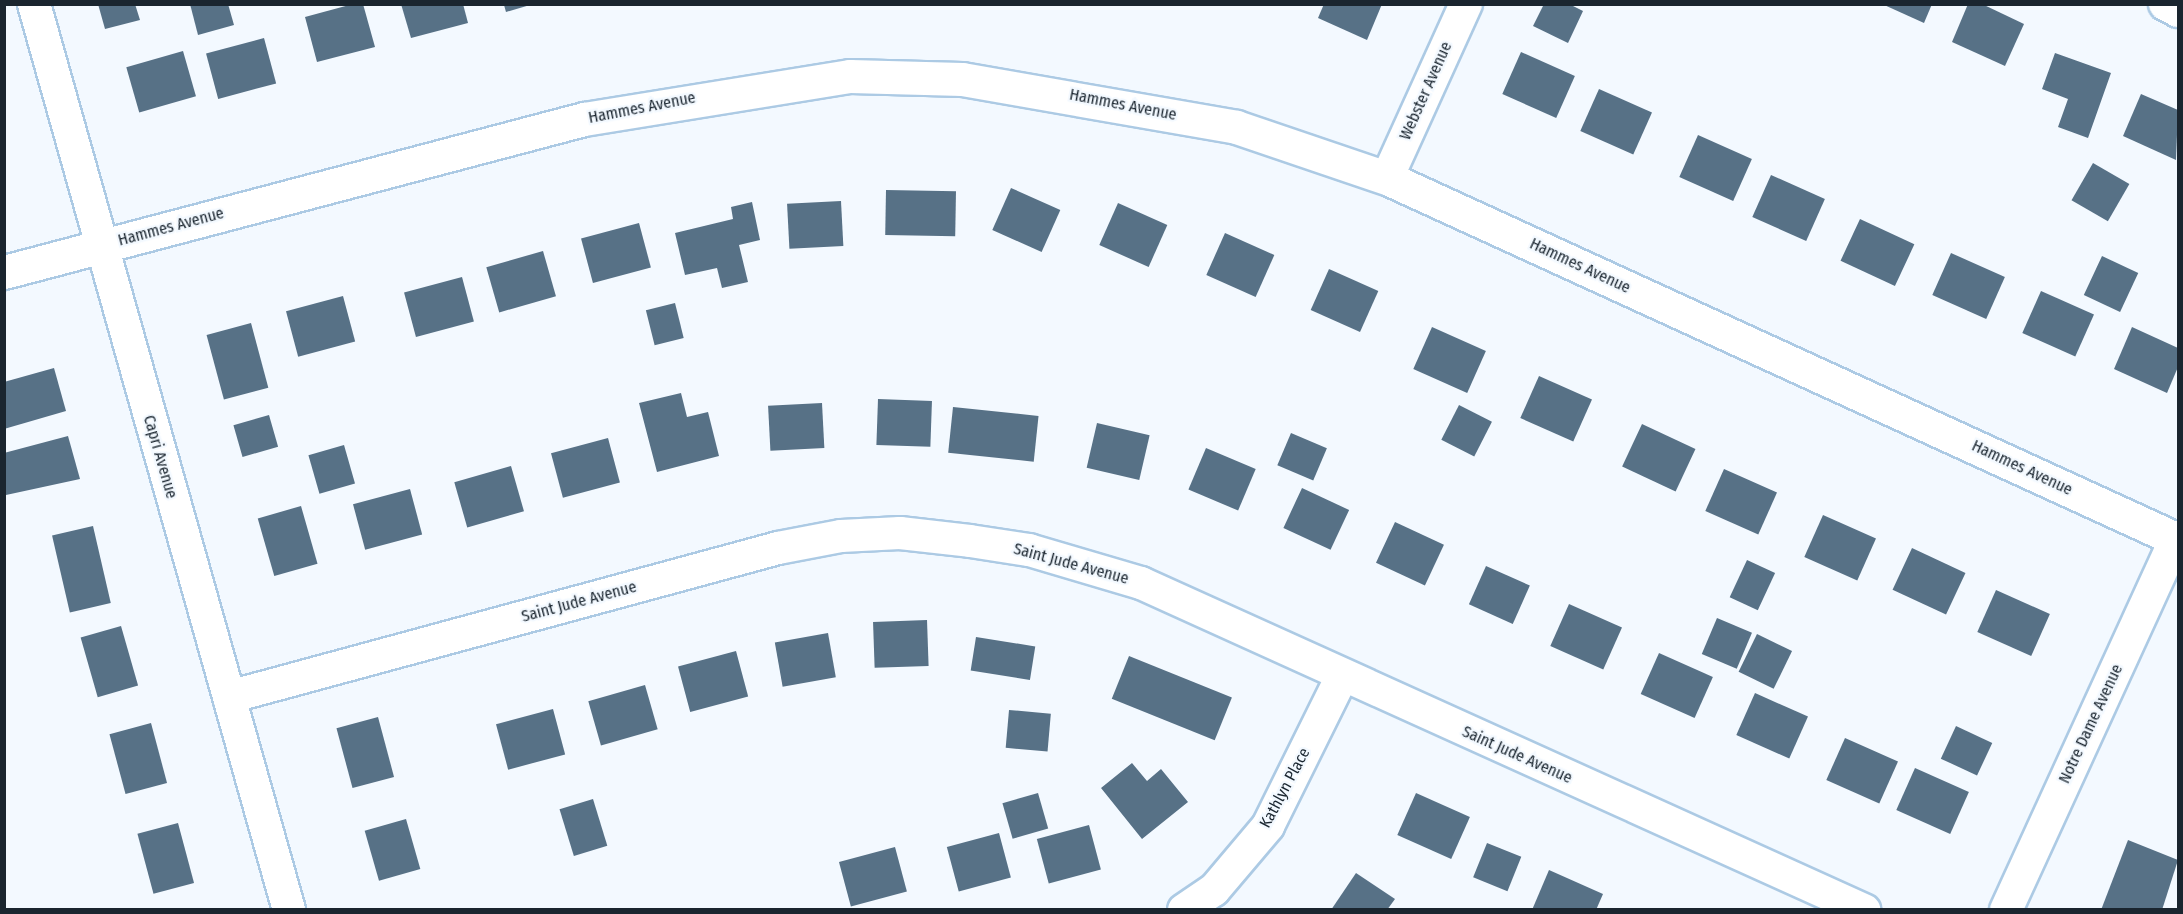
<!DOCTYPE html>
<style>
body{margin:0}
#map{position:relative;width:2183px;height:914px;overflow:hidden;background:#f3f9ff;font-family:"Fira Sans Condensed",sans-serif}
div>[style]{position:absolute}
.building>*{inset:0;background:#577186;transform-origin:0 0}
.roads{filter:drop-shadow(2px 0 #accae4) drop-shadow(-2px 0 #accae4) drop-shadow(0 2px #accae4) drop-shadow(0 -2px #accae4)}
.street>*{height:32px;margin:-16px;padding:0 16px;transform-origin:16px;border-radius:16px;background:#fff}
.secondary>*{height:33px;margin:-16.5px;padding:0 16.5px;transform-origin:16.5px;border-radius:16.5px;background:#fff}
span{translate:-50% -50%;white-space:nowrap;text-align:center;line-height:1.15;-webkit-text-stroke:4.5px #f3f9ff;paint-order:stroke}
.street-label{font-size:16px;color:#1a252f}
.frame{position:absolute;inset:0;border:6px solid #1a252f;pointer-events:none}
</style>
<div id="map">
<div class="building">
<div style="clip-path:polygon(98px 4px,135px 4px,140px 20px,105px 29px)"></div>
<div style="clip-path:polygon(190px 4px,228px 4px,234px 25px,198px 35px)"></div>
<div style="clip-path:polygon(353px 4px,363px 4px,375px 47px,317px 62px,305px 17px)"></div>
<div style="clip-path:polygon(401px 4px,463px 4px,468px 23px,411px 38px)"></div>
<div style="clip-path:polygon(1324px 4px,1382px 4px,1367px 40px,1318px 18px)"></div>
<div style="clip-path:polygon(1544px 4px,1569px 4px,1583px 11px,1568px 43px,1533px 26px)"></div>
<div style="clip-path:polygon(1882px 4px,1932px 4px,1924px 23px)"></div>
<div style="clip-path:polygon(1968px 4px,1982px 4px,2024px 24px,2005px 66px,1952px 42px)"></div>
<div style="clip-path:polygon(504px 5px,530px 5px,506px 12px)"></div>
<div style="left:264px;top:38px;width:47px;height:60px;rotate:75deg"></div>
<div style="left:183px;top:51px;width:47px;height:59px;rotate:74deg"></div>
<div style="left:1521px;top:52px;width:59px;height:46px;rotate:24deg"></div>
<div style="clip-path:polygon(2055px 53px,2111px 73px,2088px 138px,2058px 127px,2068px 99px,2042px 89px)"></div>
<div style="left:1599px;top:89px;width:58px;height:46px;rotate:24deg"></div>
<div style="clip-path:polygon(2141px 94px,2178px 110px,2176px 160px,2123px 136px)"></div>
<div style="left:1698px;top:135px;width:59px;height:46px;rotate:24deg"></div>
<div style="left:2093px;top:163px;width:42px;height:43px;rotate:30deg"></div>
<div style="left:1771px;top:175px;width:59px;height:46px;rotate:24deg"></div>
<div style="left:1011px;top:188px;width:54px;height:46px;rotate:24deg"></div>
<div style="left:886px;top:190px;width:70px;height:45px;rotate:1deg"></div>
<div style="left:841px;top:201px;width:45px;height:54px;rotate:87deg"></div>
<div style="clip-path:polygon(752px 202px,760px 240px,739px 245px,748px 282px,722px 288px,717px 268px,685px 275px,675px 233px,733px 219px,731px 207px)"></div>
<div style="left:1118px;top:203px;width:54px;height:46px;rotate:24deg"></div>
<div style="left:1860px;top:219px;width:60px;height:46px;rotate:25deg"></div>
<div style="left:639px;top:223px;width:46px;height:60px;rotate:75deg"></div>
<div style="left:1225px;top:233px;width:54px;height:46px;rotate:24deg"></div>
<div style="left:543px;top:251px;width:47px;height:59px;rotate:74deg"></div>
<div style="left:1951px;top:253px;width:59px;height:46px;rotate:24deg"></div>
<div style="left:2102px;top:256px;width:40px;height:43px;rotate:25deg"></div>
<div style="left:1329px;top:269px;width:54px;height:45px;rotate:24deg"></div>
<div style="left:462px;top:277px;width:46px;height:60px;rotate:75deg"></div>
<div style="left:2041px;top:291px;width:58px;height:46px;rotate:24deg"></div>
<div style="left:343px;top:296px;width:47px;height:59px;rotate:75deg"></div>
<div style="left:675px;top:303px;width:36px;height:30px;rotate:76deg"></div>
<div style="left:251px;top:323px;width:67px;height:46px;rotate:75deg"></div>
<div style="left:1432px;top:327px;width:59px;height:46px;rotate:24deg"></div>
<div style="clip-path:polygon(2132px 327px,2178px 348px,2178px 367px,2167px 393px,2114px 369px)"></div>
<div style="clip-path:polygon(54px 368px,66px 411px,4px 429px,4px 382px)"></div>
<div style="left:1539px;top:376px;width:58px;height:46px;rotate:24deg"></div>
<div style="clip-path:polygon(681px 393px,687px 417px,708px 412px,719px 456px,657px 472px,639px 403px)"></div>
<div style="left:878px;top:399px;width:54px;height:46px;rotate:2deg"></div>
<div style="left:822px;top:403px;width:45px;height:54px;rotate:87deg"></div>
<div style="left:1459px;top:405px;width:37px;height:39px;rotate:27deg"></div>
<div style="left:953px;top:407px;width:86px;height:46px;rotate:6deg"></div>
<div style="left:269px;top:415px;width:33px;height:37px;rotate:74deg"></div>
<div style="left:1097px;top:423px;width:54px;height:46px;rotate:13deg"></div>
<div style="left:1642px;top:424px;width:59px;height:47px;rotate:25deg"></div>
<div style="left:1291px;top:433px;width:39px;height:35px;rotate:23deg"></div>
<div style="clip-path:polygon(68px 436px,80px 479px,6px 495px,4px 453px)"></div>
<div style="left:608px;top:438px;width:46px;height:59px;rotate:75deg"></div>
<div style="left:344px;top:445px;width:40px;height:37px;rotate:74deg"></div>
<div style="left:1206px;top:448px;width:54px;height:45px;rotate:23deg"></div>
<div style="left:511px;top:466px;width:47px;height:59px;rotate:74deg"></div>
<div style="left:1724px;top:469px;width:58px;height:46px;rotate:24deg"></div>
<div style="left:1302px;top:488px;width:52px;height:44px;rotate:25deg"></div>
<div style="left:410px;top:489px;width:47px;height:59px;rotate:75deg"></div>
<div style="left:301px;top:506px;width:60px;height:45px;rotate:74deg"></div>
<div style="left:1823px;top:515px;width:58px;height:46px;rotate:24deg"></div>
<div style="left:1395px;top:522px;width:54px;height:45px;rotate:25deg"></div>
<div style="left:93px;top:526px;width:79px;height:42px;rotate:77deg"></div>
<div style="left:1912px;top:548px;width:59px;height:46px;rotate:25deg"></div>
<div style="left:1747px;top:560px;width:31px;height:41px;rotate:25deg"></div>
<div style="left:1486px;top:566px;width:48px;height:42px;rotate:24deg"></div>
<div style="left:1996px;top:590px;width:59px;height:46px;rotate:24deg"></div>
<div style="left:1569px;top:604px;width:58px;height:46px;rotate:24deg"></div>
<div style="left:1717px;top:618px;width:38px;height:39px;rotate:23deg"></div>
<div style="left:927px;top:620px;width:46px;height:54px;rotate:88deg"></div>
<div style="left:121px;top:626px;width:62px;height:42px;rotate:74deg"></div>
<div style="left:828px;top:633px;width:45px;height:54px;rotate:80deg"></div>
<div style="left:1757px;top:634px;width:39px;height:42px;rotate:26deg"></div>
<div style="left:976px;top:637px;width:60px;height:34px;rotate:9deg"></div>
<div style="left:736px;top:651px;width:47px;height:60px;rotate:75deg"></div>
<div style="left:1659px;top:653px;width:59px;height:45px;rotate:24deg"></div>
<div style="left:1129px;top:656px;width:111px;height:46px;rotate:22deg"></div>
<div style="left:645px;top:685px;width:46px;height:59px;rotate:74deg"></div>
<div style="left:1755px;top:693px;width:58px;height:46px;rotate:24deg"></div>
<div style="left:553px;top:709px;width:47px;height:59px;rotate:75deg"></div>
<div style="left:1009px;top:710px;width:42px;height:38px;rotate:5deg"></div>
<div style="left:378px;top:717px;width:62px;height:43px;rotate:75deg"></div>
<div style="left:151px;top:723px;width:62px;height:43px;rotate:75deg"></div>
<div style="left:1956px;top:726px;width:40px;height:36px;rotate:25deg"></div>
<div style="left:1845px;top:738px;width:58px;height:46px;rotate:24deg"></div>
<div style="clip-path:polygon(1132px 763px,1147px 781px,1161px 769px,1188px 802px,1142px 839px,1101px 788px)"></div>
<div style="left:1915px;top:768px;width:59px;height:46px;rotate:24deg"></div>
<div style="left:1038px;top:793px;width:37px;height:37px;rotate:74deg"></div>
<div style="left:1416px;top:793px;width:59px;height:46px;rotate:24deg"></div>
<div style="left:593px;top:799px;width:49px;height:35px;rotate:73deg"></div>
<div style="left:406px;top:819px;width:52px;height:43px;rotate:74deg"></div>
<div style="left:178px;top:823px;width:62px;height:42px;rotate:75deg"></div>
<div style="left:1089px;top:825px;width:46px;height:54px;rotate:75deg"></div>
<div style="left:999px;top:833px;width:46px;height:54px;rotate:75deg"></div>
<div style="clip-path:polygon(2128px 840px,2178px 860px,2162px 910px,2101px 910px)"></div>
<div style="left:1487px;top:843px;width:37px;height:37px;rotate:22deg"></div>
<div style="left:895px;top:847px;width:46px;height:58px;rotate:75deg"></div>
<div style="clip-path:polygon(1549px 870px,1603px 894px,1596px 910px,1532px 910px)"></div>
<div style="clip-path:polygon(1356px 873px,1395px 899px,1387px 910px,1331px 910px)"></div>
</div>
<div class="roads">
<div class="street">
<div style="left:34px;top:4px;width:941px;rotate:74.28deg"></div>
<div style="left:2165px;top:4px;width:15px;rotate:28deg"></div>
<div style="left:1387px;top:178px;width:191px;rotate:-65.6deg"></div>
<div style="left:229px;top:697px;width:569px;rotate:-15.18deg"></div>
<div style="left:778px;top:548px;width:64px;rotate:-10.8deg"></div>
<div style="left:841px;top:536px;width:59px;rotate:-2.9deg"></div>
<div style="left:900px;top:533px;width:70px;rotate:6.5deg"></div>
<div style="left:970px;top:541px;width:60px;rotate:8.7deg"></div>
<div style="left:1029px;top:550px;width:117px;rotate:16.4deg"></div>
<div style="left:1141px;top:583px;width:794px;rotate:24.34deg"></div>
<div style="left:1184px;top:910px;width:36px;rotate:-34deg"></div>
<div style="left:1214px;top:890px;width:84px;rotate:-49.8deg"></div>
<div style="left:1268px;top:826px;width:167px;rotate:-63.7deg"></div>
<div style="left:2006px;top:910px;width:408px;rotate:-65.4deg"></div>
</div>
<div class="secondary">
<div style="left:4px;top:272px;width:600px;rotate:-14.78deg"></div>
<div style="left:584px;top:119px;width:269px;rotate:-9.2deg"></div>
<div style="left:850px;top:76px;width:112px;rotate:1.5deg"></div>
<div style="left:962px;top:79px;width:278px;rotate:9.9deg"></div>
<div style="left:1236px;top:127px;width:159px;rotate:18.7deg"></div>
<div style="left:1387px;top:178px;width:870px;rotate:24.59deg"></div>
</div>
</div>
<div class="street-label">
<span style="left:1426px;top:91px;rotate:-66deg">Webster Avenue</span>
<span style="left:1123px;top:105px;rotate:11deg">Hammes Avenue</span>
<span style="left:642px;top:108px;rotate:-11deg">Hammes Avenue</span>
<span style="left:171px;top:227px;rotate:-15deg">Hammes Avenue</span>
<span style="left:1580px;top:266px;rotate:25deg">Hammes Avenue</span>
<span style="left:160px;top:457px;rotate:74deg">Capri Avenue</span>
<span style="left:2022px;top:468px;rotate:25deg">Hammes Avenue</span>
<span style="left:1071px;top:564px;rotate:15deg">Saint Jude Avenue</span>
<span style="left:579px;top:602px;rotate:-15deg">Saint Jude Avenue</span>
<span style="left:2091px;top:724px;rotate:-65deg">Notre Dame Avenue</span>
<span style="left:1517px;top:755px;rotate:24deg">Saint Jude Avenue</span>
<span style="left:1285px;top:788px;rotate:-62deg">Kathlyn Place</span>
</div>
<div class="frame"></div>
</div>
